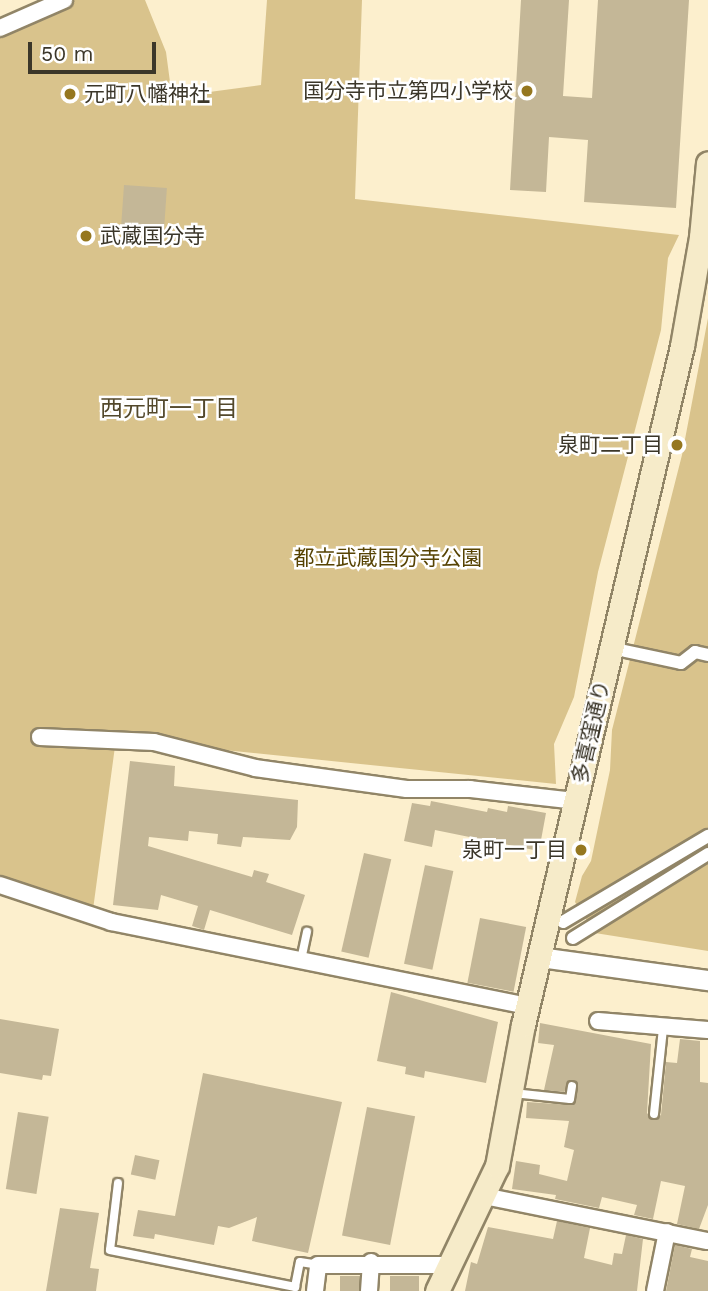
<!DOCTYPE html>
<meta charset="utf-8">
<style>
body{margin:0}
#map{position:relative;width:708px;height:1291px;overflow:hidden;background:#fcefcd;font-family:"Work Sans","Noto Sans JP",sans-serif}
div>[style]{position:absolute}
.green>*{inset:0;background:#d9c38c}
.building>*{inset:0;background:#c4b797;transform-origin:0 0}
.roads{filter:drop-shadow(2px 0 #918567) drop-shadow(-2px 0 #918567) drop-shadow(0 2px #918567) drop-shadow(0 -2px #918567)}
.service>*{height:8px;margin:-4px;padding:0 4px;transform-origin:4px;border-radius:4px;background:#fff}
.pedestrian>*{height:12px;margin:-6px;padding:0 6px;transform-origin:6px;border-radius:6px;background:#fff}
.minor>*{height:16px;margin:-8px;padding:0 8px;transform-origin:8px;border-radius:8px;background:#fff}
.tertiary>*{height:19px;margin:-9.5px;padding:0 9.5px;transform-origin:9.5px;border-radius:9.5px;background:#fff}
.secondary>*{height:23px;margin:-11.5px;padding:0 11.5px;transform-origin:11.5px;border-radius:11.5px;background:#f6ebc9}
.dots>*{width:19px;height:19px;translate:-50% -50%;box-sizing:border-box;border:4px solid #fff;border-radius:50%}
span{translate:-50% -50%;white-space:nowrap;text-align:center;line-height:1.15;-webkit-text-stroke:5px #fff;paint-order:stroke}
.poi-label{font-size:21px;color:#3b3629}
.right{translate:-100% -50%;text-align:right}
.left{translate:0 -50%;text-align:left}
.park-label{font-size:21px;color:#574303}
.street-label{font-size:21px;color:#3b3629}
.neighbourhood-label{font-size:23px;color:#53482b}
.scale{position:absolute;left:28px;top:42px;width:128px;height:32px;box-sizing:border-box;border:4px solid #3b3629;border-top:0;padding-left:9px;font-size:21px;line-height:24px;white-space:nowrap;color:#3b3629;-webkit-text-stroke:5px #fff;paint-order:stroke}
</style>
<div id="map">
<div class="green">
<div style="clip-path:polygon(64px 0,145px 0,166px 52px,172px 97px,261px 85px,267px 0,362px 0,355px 199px,679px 235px,668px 258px,661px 330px,598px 572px,574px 697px,554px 744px,556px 784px,116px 739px,92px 917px,0 885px,0 28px)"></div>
<div style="clip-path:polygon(708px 318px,708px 951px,595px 933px,575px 902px,582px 876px,591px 861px,610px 770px,612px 730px,682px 455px)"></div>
</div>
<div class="building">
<div style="clip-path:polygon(521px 0,569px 0,563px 96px,592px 98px,598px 0,689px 0,676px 208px,584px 202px,588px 140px,549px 137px,546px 192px,510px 190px)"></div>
<div style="left:124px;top:185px;width:43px;height:47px;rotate:4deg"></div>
<div style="clip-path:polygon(130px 761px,175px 766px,174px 786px,298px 800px,297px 827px,290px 840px,243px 837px,241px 847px,217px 844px,218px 834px,189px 831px,188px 841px,149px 837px,148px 846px,252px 877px,254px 870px,269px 874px,266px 882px,305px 895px,292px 935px,210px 910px,204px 930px,192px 926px,198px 906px,161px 895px,158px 910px,113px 905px)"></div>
<div style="clip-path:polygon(431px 801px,487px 812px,488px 808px,507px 812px,508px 806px,546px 813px,539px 851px,435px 830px,432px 847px,404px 841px,412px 803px,430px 806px)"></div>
<div style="left:364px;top:853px;width:28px;height:101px;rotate:13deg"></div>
<div style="left:425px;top:865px;width:29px;height:101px;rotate:12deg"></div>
<div style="left:480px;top:918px;width:47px;height:66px;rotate:11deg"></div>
<div style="clip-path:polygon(391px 992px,498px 1022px,486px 1083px,425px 1071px,424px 1078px,405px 1074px,406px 1067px,377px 1061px)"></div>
<div style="clip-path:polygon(0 1019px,59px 1029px,51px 1076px,43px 1075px,42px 1080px,0 1073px)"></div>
<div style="clip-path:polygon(540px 1023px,651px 1044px,647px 1113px,653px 1120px,661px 1115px,666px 1062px,677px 1063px,680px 1039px,700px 1041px,700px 1082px,708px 1083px,708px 1205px,699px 1229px,677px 1224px,685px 1186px,661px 1181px,653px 1219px,634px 1215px,637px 1205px,602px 1197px,599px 1208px,555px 1199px,556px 1195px,512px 1189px,516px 1161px,540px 1165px,539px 1174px,567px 1181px,574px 1150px,564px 1147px,569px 1121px,526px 1118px,527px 1102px,572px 1105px,578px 1087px,572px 1080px,564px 1092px,544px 1090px,554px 1045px,538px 1043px)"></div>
<div style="clip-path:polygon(203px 1073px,342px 1102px,308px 1253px,252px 1241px,257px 1217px,229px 1228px,218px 1226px,214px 1245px,155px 1234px,154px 1239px,133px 1236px,138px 1210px,175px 1216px)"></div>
<div style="left:367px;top:1107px;width:49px;height:131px;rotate:11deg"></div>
<div style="left:18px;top:1112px;width:31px;height:78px;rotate:9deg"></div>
<div style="left:135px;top:1155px;width:25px;height:20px;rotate:12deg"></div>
<div style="clip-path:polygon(60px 1208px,99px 1213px,90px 1268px,99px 1269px,96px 1291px,46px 1291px)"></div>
<div style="clip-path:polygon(557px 1221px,590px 1228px,584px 1258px,612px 1265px,614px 1253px,622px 1254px,626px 1235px,643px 1239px,637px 1291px,465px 1291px,471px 1262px,477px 1264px,488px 1227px,553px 1239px)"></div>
<div style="clip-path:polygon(675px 1245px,692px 1249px,690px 1257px,708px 1261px,708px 1291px,666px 1291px)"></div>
<div style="left:340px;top:1276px;width:20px;height:15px"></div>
<div style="left:390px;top:1276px;width:29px;height:15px"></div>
</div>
<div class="roads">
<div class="service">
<div style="left:301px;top:960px;width:29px;rotate:-78deg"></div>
<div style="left:513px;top:1093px;width:57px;rotate:6deg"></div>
<div style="left:570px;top:1099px;width:13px;rotate:-81deg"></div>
<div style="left:654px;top:1114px;width:86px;rotate:-84deg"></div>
<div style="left:118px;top:1183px;width:67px;rotate:96.8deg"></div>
<div style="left:110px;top:1250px;width:189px;rotate:11.3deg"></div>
<div style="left:295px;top:1287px;width:25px;rotate:-79deg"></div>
<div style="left:300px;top:1262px;width:18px;rotate:9deg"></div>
</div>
<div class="pedestrian">
<div style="left:625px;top:651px;width:57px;rotate:12.1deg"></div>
<div style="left:681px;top:663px;width:18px;rotate:-38deg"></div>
<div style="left:695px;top:652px;width:13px;rotate:13deg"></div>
<div style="left:563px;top:922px;width:169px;rotate:-30.7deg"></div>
<div style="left:573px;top:938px;width:159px;rotate:-31.9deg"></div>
</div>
<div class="minor">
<div style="left:0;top:28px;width:70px;rotate:-23.6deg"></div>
<div style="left:40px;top:737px;width:114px;rotate:2.5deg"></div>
<div style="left:154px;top:742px;width:104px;rotate:14.4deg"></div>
<div style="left:255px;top:768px;width:153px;rotate:7.9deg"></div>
<div style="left:407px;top:789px;width:63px"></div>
<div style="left:470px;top:789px;width:106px;rotate:6.5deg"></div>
<div style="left:0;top:885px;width:117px;rotate:18.4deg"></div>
<div style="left:111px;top:922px;width:424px;rotate:11.4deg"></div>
<div style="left:598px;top:1021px;width:110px;rotate:4.7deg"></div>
<div style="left:484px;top:1196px;width:228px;rotate:11.4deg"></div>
<div style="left:315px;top:1291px;width:26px;rotate:-83deg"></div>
<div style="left:318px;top:1265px;width:131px"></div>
<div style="left:369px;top:1291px;width:29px;rotate:-86deg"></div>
<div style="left:655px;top:1291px;width:60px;rotate:-78.5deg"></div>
</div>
<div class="tertiary">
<div style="left:539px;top:957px;width:171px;rotate:7.8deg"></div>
</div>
<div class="secondary">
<div style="left:437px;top:1291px;width:139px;rotate:-64.4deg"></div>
<div style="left:497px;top:1166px;width:143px;rotate:-79.6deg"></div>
<div style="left:523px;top:1025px;width:697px;rotate:-76.82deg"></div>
<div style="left:682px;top:346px;width:111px;rotate:-80.1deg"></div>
<div style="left:701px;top:237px;width:74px;rotate:-84.6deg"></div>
</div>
</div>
<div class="dots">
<div style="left:527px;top:91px;background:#95771f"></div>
<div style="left:70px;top:94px;background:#95771f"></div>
<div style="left:86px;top:236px;background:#95771f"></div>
<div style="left:677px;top:445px;background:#95771f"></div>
<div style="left:581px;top:850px;background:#95771f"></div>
</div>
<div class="poi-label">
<span class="right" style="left:513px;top:91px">国分寺市立第四小学校</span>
<span class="left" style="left:84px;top:94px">元町八幡神社</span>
<span class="left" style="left:100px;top:236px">武蔵国分寺</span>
<span class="right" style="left:663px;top:445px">泉町二丁目</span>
<span class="right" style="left:567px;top:850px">泉町一丁目</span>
</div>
<div class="park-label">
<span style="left:388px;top:558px">都立武蔵国分寺公園</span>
</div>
<div class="street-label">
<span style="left:591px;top:732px;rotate:-77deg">多喜窪通り</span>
</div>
<div class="neighbourhood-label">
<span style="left:169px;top:409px">西元町一丁目</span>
</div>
<div class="scale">50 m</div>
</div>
